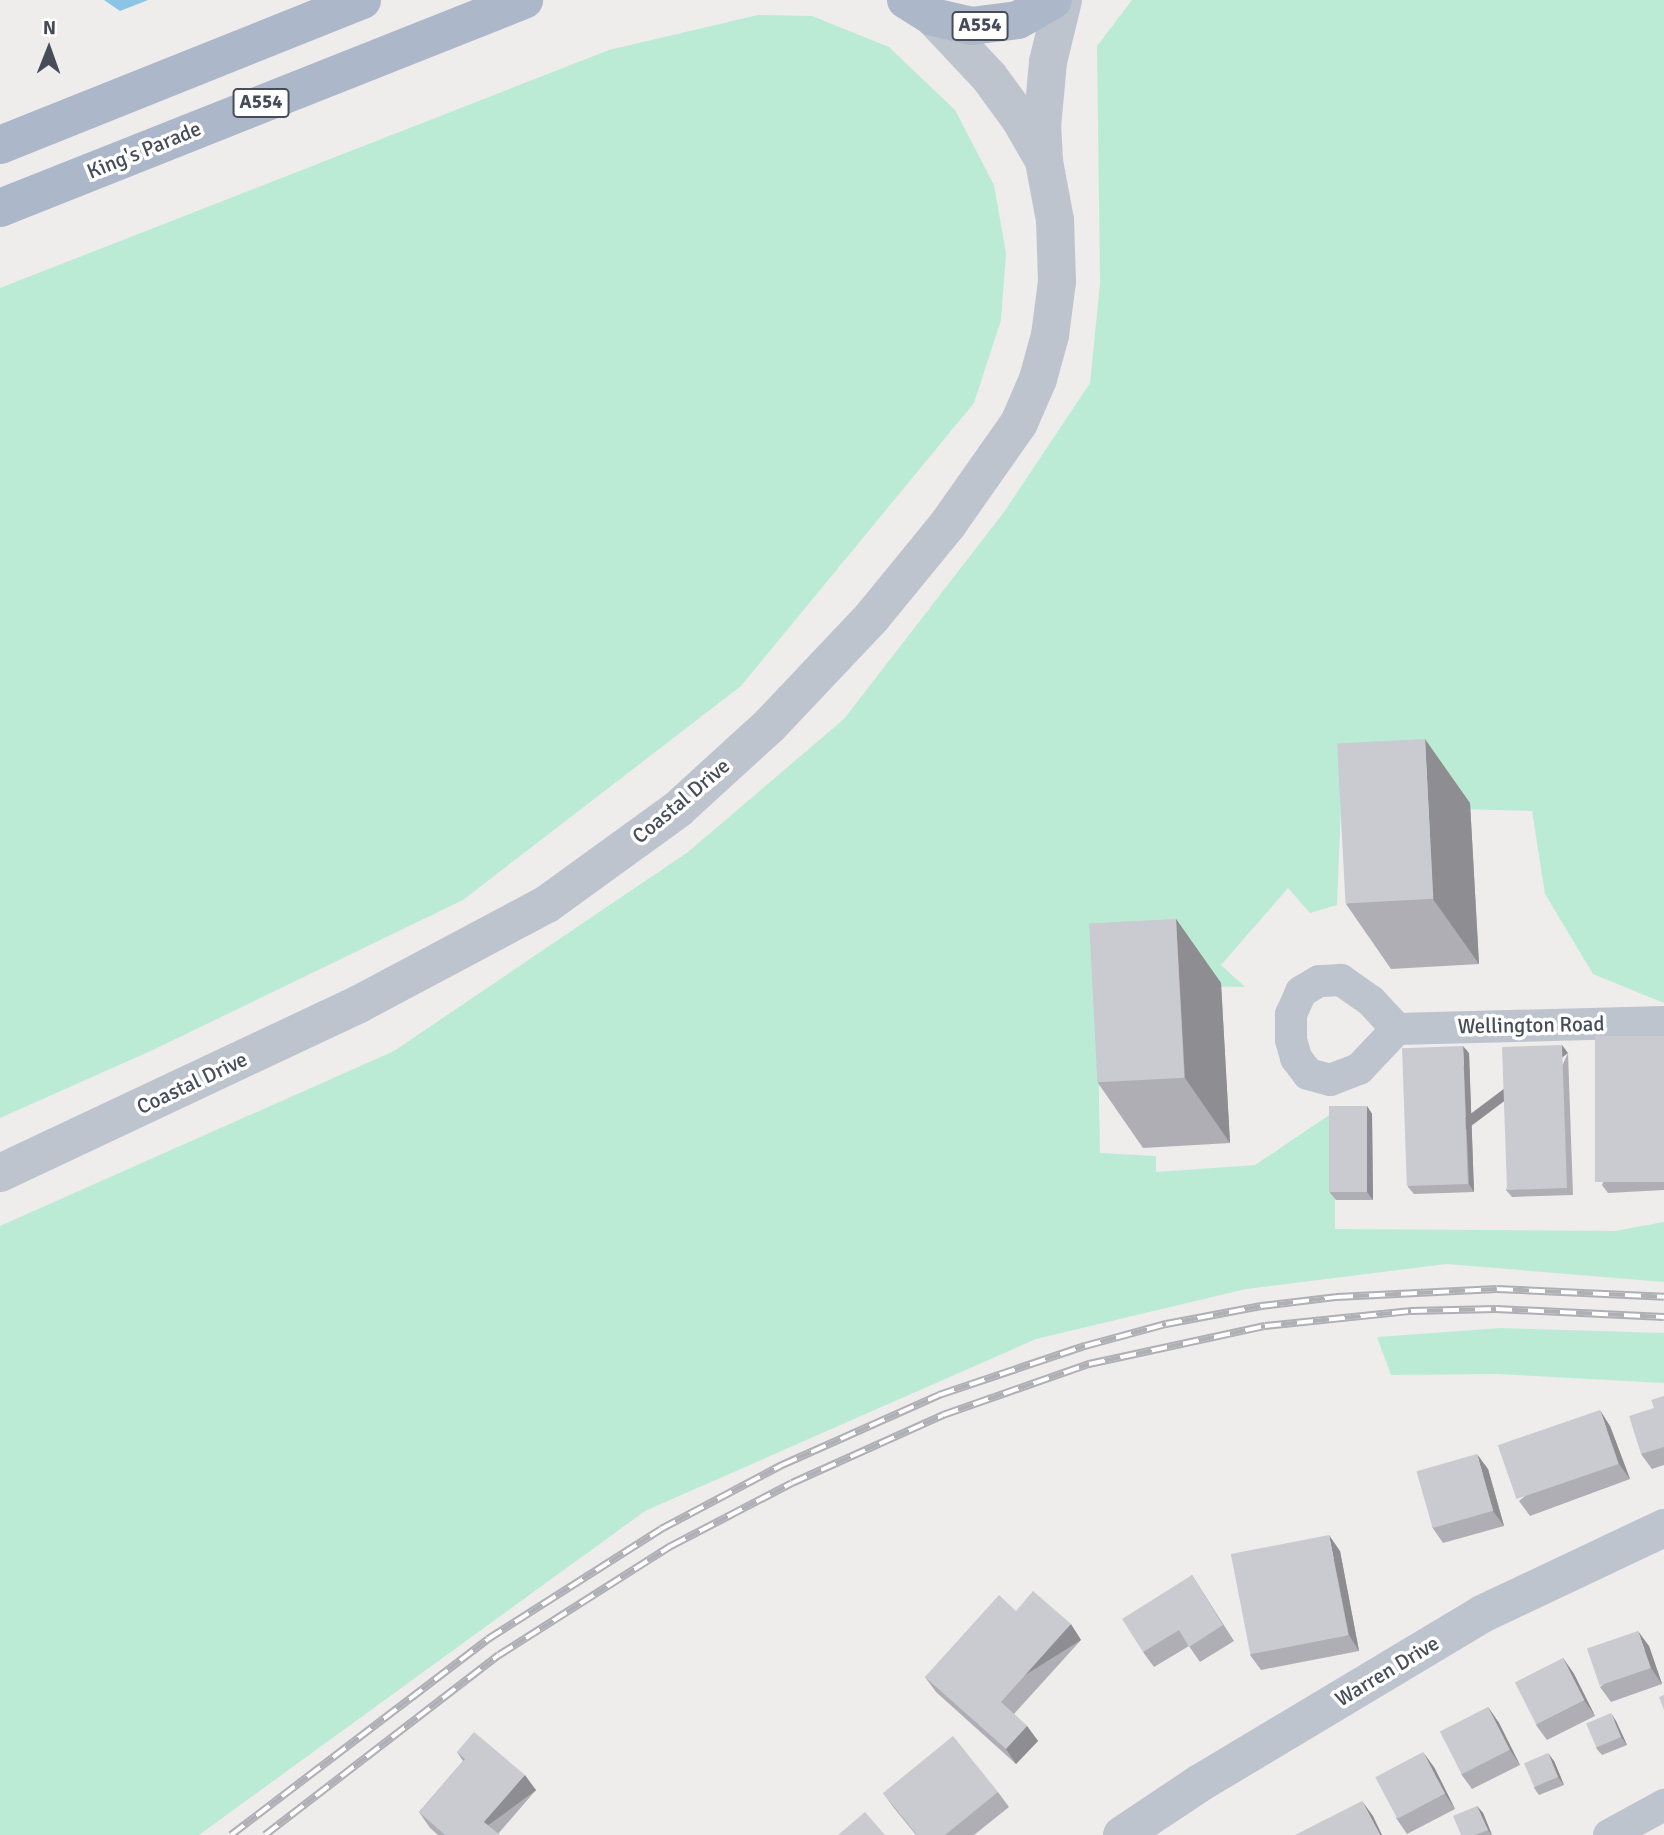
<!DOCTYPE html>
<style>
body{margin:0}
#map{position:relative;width:1664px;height:1835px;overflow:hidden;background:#efecec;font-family:Signika,sans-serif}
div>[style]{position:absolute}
.green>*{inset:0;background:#bcebd5}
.water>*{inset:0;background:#8bc5e5}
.minor>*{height:32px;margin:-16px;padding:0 16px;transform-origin:16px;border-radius:16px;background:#bec4ce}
.tertiary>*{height:38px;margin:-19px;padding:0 19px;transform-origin:19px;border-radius:19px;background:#bec4ce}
.primary>*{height:38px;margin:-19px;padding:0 19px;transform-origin:19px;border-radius:19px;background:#adb7ca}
.rail>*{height:8px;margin-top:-4px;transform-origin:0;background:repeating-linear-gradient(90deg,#fff 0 16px,#afb0b6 0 32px);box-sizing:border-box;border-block:2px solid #afb0b6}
.wall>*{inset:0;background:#aeaeb4}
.shaded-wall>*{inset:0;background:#8d8d92;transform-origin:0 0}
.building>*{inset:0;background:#cacad1;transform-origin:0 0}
span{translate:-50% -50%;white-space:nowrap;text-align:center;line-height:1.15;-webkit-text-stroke:7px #fff;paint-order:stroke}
.shield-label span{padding:2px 5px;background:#fff;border:2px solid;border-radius:5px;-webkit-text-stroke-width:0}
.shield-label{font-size:19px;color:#464d58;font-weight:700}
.street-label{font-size:21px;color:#464d58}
.north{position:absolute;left:14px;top:14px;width:70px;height:70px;-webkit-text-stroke:5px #fff;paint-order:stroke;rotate:1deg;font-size:19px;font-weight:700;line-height:28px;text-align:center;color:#464d58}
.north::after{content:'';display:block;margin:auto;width:24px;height:32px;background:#464d58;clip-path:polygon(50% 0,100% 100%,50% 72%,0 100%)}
</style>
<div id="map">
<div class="green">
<div style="clip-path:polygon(1132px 0,1664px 0,1664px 1003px,1593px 974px,1545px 894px,1532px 811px,1341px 806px,1337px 905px,1310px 913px,1288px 888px,1221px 965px,1245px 987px,1097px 985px,1100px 1153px,1156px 1156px,1156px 1172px,1255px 1165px,1335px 1111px,1335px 1229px,1615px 1231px,1664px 1222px,1664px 1282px,1446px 1264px,1246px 1289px,1036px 1339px,645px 1511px,199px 1835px,0 1835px,0 1226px,394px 1051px,688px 852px,844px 719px,1004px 512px,1090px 383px,1100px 284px,1097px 46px)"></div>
<div style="clip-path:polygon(758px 15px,812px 16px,889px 47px,955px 110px,994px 185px,1006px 253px,1001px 320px,974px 403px,741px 686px,463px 900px,155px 1049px,0 1118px,0 288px,609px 50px)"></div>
<div style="clip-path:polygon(1501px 1328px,1664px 1333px,1664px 1383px,1498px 1374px,1391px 1375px,1377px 1337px)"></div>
</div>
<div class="water">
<div style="clip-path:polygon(104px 0,148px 0,120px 11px)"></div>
</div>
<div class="minor">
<div style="left:1397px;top:1029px;width:38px;rotate:-133deg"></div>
<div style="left:1371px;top:1001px;width:37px;rotate:-145deg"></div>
<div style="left:1341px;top:980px;width:22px;rotate:177deg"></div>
<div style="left:1319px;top:981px;width:21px;rotate:149deg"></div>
<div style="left:1301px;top:992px;width:24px;rotate:114deg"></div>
<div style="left:1291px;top:1014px;width:26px;rotate:90deg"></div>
<div style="left:1291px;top:1040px;width:19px;rotate:74deg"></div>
<div style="left:1296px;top:1058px;width:20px;rotate:53deg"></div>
<div style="left:1308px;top:1074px;width:23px;rotate:15deg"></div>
<div style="left:1330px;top:1080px;width:31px;rotate:-21deg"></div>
<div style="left:1359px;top:1069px;width:55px;rotate:-46.5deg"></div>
<div style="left:1397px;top:1029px;width:267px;rotate:-1.5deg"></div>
<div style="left:1609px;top:1835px;width:63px;rotate:-28.6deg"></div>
</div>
<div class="tertiary">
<div style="left:933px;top:17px;width:83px;rotate:46.9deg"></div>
<div style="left:990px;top:78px;width:51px;rotate:53.8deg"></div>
<div style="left:1020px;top:119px;width:46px;rotate:60.1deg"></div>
<div style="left:0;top:1173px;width:397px;rotate:-25.2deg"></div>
<div style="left:359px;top:1004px;width:213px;rotate:-28deg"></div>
<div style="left:547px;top:904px;width:162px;rotate:-35.9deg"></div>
<div style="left:678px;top:809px;width:125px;rotate:-42.4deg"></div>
<div style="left:770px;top:725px;width:149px;rotate:-46.6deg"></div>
<div style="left:872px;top:617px;width:120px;rotate:-50.7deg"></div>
<div style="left:948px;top:524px;width:123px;rotate:-54.9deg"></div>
<div style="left:1019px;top:423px;width:48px;rotate:-66.6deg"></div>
<div style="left:1038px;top:379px;width:46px;rotate:-74.7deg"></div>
<div style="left:1050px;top:335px;width:53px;rotate:-82.5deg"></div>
<div style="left:1057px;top:282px;width:62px;rotate:-91.8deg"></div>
<div style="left:1055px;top:220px;width:60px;rotate:-100.6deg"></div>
<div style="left:1044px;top:161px;width:34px;rotate:-93deg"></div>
<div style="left:1042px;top:127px;width:65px;rotate:-84.7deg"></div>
<div style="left:1048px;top:62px;width:64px;rotate:-76.4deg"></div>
<div style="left:1122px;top:1835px;width:94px;rotate:-33.7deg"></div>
<div style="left:1200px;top:1783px;width:329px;rotate:-30.9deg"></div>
<div style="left:1482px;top:1614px;width:201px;rotate:-25.3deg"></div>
</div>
<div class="primary">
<div style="left:906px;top:0;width:32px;rotate:32deg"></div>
<div style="left:933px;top:17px;width:39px;rotate:13deg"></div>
<div style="left:971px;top:26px;width:47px;rotate:-7.3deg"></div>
<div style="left:1018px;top:20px;width:40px;rotate:-29.7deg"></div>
<div style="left:0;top:145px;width:390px;rotate:-21.8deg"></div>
<div style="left:0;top:208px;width:564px;rotate:-21.65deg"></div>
</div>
<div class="rail">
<div style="left:231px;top:1835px;width:323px;rotate:-37.3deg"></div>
<div style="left:488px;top:1639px;width:205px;rotate:-32.4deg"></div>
<div style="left:661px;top:1529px;width:137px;rotate:-27.9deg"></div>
<div style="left:782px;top:1465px;width:172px;rotate:-24deg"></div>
<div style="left:939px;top:1395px;width:154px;rotate:-18.6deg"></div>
<div style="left:1085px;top:1346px;width:84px;rotate:-15.2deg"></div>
<div style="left:1166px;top:1324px;width:97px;rotate:-10.7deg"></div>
<div style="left:1261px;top:1306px;width:77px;rotate:-6.8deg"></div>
<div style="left:1337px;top:1297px;width:160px;rotate:-2.9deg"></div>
<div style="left:1497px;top:1289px;width:167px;rotate:2.7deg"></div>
<div style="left:265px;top:1835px;width:295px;rotate:-37.6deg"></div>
<div style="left:499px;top:1655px;width:204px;rotate:-32.4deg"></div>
<div style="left:671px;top:1546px;width:136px;rotate:-27.5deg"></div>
<div style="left:792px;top:1483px;width:166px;rotate:-24.2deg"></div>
<div style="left:943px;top:1415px;width:155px;rotate:-19.3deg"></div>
<div style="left:1089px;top:1364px;width:180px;rotate:-12.2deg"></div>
<div style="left:1265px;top:1326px;width:147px;rotate:-5.9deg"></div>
<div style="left:1411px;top:1311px;width:85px;rotate:-1.3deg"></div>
<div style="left:1496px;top:1309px;width:168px;rotate:2.7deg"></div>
</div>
<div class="wall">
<div style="clip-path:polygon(1470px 803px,1479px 964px,1391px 969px,1346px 904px)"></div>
<div style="clip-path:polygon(1176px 919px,1221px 983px,1230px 1143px,1143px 1148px,1098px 1083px)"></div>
<div style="clip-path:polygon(1664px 1036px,1664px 1190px,1608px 1193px,1602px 1185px)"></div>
<div style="clip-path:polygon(1469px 1053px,1474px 1192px,1414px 1194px,1408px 1187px)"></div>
<div style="clip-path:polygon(1568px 1053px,1573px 1195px,1512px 1197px,1506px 1190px)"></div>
<div style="clip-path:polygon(1367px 1106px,1372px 1114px,1373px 1200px,1336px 1200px,1330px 1193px)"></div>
<div style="clip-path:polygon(1664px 1396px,1664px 1465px,1652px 1469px,1641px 1454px,1654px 1408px)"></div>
<div style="clip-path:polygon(1610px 1426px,1630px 1479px,1530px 1516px,1519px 1501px)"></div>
<div style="clip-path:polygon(1488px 1469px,1504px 1526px,1443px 1543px,1432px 1527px)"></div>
<div style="clip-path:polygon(1340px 1551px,1359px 1651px,1261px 1670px,1250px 1655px)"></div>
<div style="clip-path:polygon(1192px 1575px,1234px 1641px,1200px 1662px,1189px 1646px,1154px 1667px,1143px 1652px)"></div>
<div style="clip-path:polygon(1016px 1611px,1081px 1640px,1014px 1714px,1027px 1726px,1038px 1741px,1016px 1764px,936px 1692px,925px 1677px)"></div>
<div style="clip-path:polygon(1649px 1646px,1662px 1684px,1611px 1702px,1600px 1687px)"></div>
<div style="clip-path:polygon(1563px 1658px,1574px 1674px,1595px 1716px,1547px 1740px,1536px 1725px)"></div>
<div style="clip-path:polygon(1488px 1707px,1499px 1723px,1520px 1765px,1472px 1789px,1461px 1774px)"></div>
<div style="clip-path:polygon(1616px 1721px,1627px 1745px,1602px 1755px,1596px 1748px)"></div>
<div style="clip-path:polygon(457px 1752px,536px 1790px,498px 1834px,500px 1835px,438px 1835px,430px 1828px,419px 1812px,463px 1761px)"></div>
<div style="clip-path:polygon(1554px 1761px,1564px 1785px,1539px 1795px,1534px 1788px)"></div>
<div style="clip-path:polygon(1434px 1767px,1455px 1809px,1407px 1834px,1396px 1818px)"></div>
<div style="clip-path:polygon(998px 1792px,1009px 1807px,974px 1835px,916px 1835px,894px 1808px,883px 1793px)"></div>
<div style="clip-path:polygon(1477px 1806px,1483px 1813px,1492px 1835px,1461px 1835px)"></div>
</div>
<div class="shaded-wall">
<div style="clip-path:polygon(1425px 739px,1470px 803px,1479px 964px,1433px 899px)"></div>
<div style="clip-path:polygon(1176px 919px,1221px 983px,1230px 1143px,1185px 1078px)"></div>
<div style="left:1562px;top:1045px;width:10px;height:143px;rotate:53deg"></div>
<div style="clip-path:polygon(1463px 1046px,1469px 1053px,1474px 1192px,1469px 1184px)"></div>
<div style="clip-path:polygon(1367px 1106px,1372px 1114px,1373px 1200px,1367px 1192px)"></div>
<div style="clip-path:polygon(1600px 1410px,1610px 1426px,1630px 1479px,1619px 1464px)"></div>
<div style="clip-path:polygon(1477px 1454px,1488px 1469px,1504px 1526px,1493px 1511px)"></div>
<div style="clip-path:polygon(1329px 1535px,1340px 1551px,1359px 1651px,1349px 1635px)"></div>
<div style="left:1071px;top:1624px;width:19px;height:105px;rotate:58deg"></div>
<div style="clip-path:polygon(1638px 1631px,1649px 1646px,1662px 1684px,1651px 1668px)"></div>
<div style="clip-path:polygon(1563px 1658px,1574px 1674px,1595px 1716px,1584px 1700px)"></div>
<div style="clip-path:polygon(1488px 1707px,1499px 1723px,1520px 1765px,1510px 1750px)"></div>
<div style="clip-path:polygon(1611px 1713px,1616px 1721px,1627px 1745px,1621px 1737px)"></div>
<div style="clip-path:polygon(1027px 1726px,1038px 1741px,1016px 1764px,1006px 1749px)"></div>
<div style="clip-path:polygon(1423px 1752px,1434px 1767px,1455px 1809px,1445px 1794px)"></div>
<div style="clip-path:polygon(1548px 1753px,1554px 1761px,1564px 1785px,1558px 1777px)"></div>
<div style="left:525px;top:1775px;width:19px;height:62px;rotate:54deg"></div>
<div style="clip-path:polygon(1362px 1801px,1373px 1816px,1382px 1835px,1380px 1835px)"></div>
<div style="clip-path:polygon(1477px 1806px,1483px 1813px,1492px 1835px,1488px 1830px)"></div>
</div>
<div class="building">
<div style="left:1425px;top:739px;width:160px;height:88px;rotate:87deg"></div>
<div style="left:1176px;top:919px;width:159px;height:87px;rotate:87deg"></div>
<div style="left:1664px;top:1036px;width:146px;height:69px;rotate:90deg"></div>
<div style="left:1562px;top:1045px;width:143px;height:60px;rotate:88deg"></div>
<div style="left:1463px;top:1046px;width:138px;height:61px;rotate:88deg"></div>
<div style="left:1367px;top:1106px;width:86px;height:38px;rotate:90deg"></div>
<div style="clip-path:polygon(1664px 1396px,1664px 1447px,1641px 1454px,1629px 1416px,1654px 1408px,1651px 1400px)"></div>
<div style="left:1600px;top:1410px;width:57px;height:108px;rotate:71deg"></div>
<div style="left:1477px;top:1454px;width:59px;height:63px;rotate:74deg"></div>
<div style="left:1329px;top:1535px;width:102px;height:100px;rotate:79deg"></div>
<div style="clip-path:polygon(1192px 1575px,1223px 1625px,1189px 1647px,1179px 1630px,1143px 1652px,1122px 1619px)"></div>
<div style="clip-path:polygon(1033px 1591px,1071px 1624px,1001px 1702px,1027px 1726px,1006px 1749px,925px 1677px,999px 1595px,1016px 1611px)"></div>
<div style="left:1638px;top:1631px;width:39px;height:54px;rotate:71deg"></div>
<div style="left:1563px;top:1658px;width:47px;height:54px;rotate:63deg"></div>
<div style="clip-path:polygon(1664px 1695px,1664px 1710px,1659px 1697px)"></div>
<div style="left:1488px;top:1707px;width:48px;height:54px;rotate:63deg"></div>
<div style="left:1611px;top:1713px;width:26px;height:27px;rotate:67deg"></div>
<div style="clip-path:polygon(474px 1732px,525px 1775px,484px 1822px,500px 1835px,445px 1835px,419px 1812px,465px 1759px,457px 1752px)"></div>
<div style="clip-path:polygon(953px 1736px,998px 1792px,945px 1835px,917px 1835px,883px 1793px)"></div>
<div style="left:1423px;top:1752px;width:47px;height:54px;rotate:62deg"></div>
<div style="left:1548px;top:1753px;width:26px;height:26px;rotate:67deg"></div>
<div style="clip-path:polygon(1362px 1801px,1380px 1835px,1295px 1835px)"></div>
<div style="clip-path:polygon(1477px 1806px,1488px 1830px,1475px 1835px,1461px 1835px,1453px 1816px)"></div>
<div style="clip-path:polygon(865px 1812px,885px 1835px,838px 1835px)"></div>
</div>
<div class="shield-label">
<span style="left:980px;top:26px">A554</span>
<span style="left:261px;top:103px">A554</span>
</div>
<div class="street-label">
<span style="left:144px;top:150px;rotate:-22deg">King's Parade</span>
<span style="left:681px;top:801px;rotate:-40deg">Coastal Drive</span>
<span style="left:1531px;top:1025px;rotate:-1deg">Wellington Road</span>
<span style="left:192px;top:1083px;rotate:-25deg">Coastal Drive</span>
<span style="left:1387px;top:1671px;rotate:-31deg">Warren Drive</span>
</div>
<div class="north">N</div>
</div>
